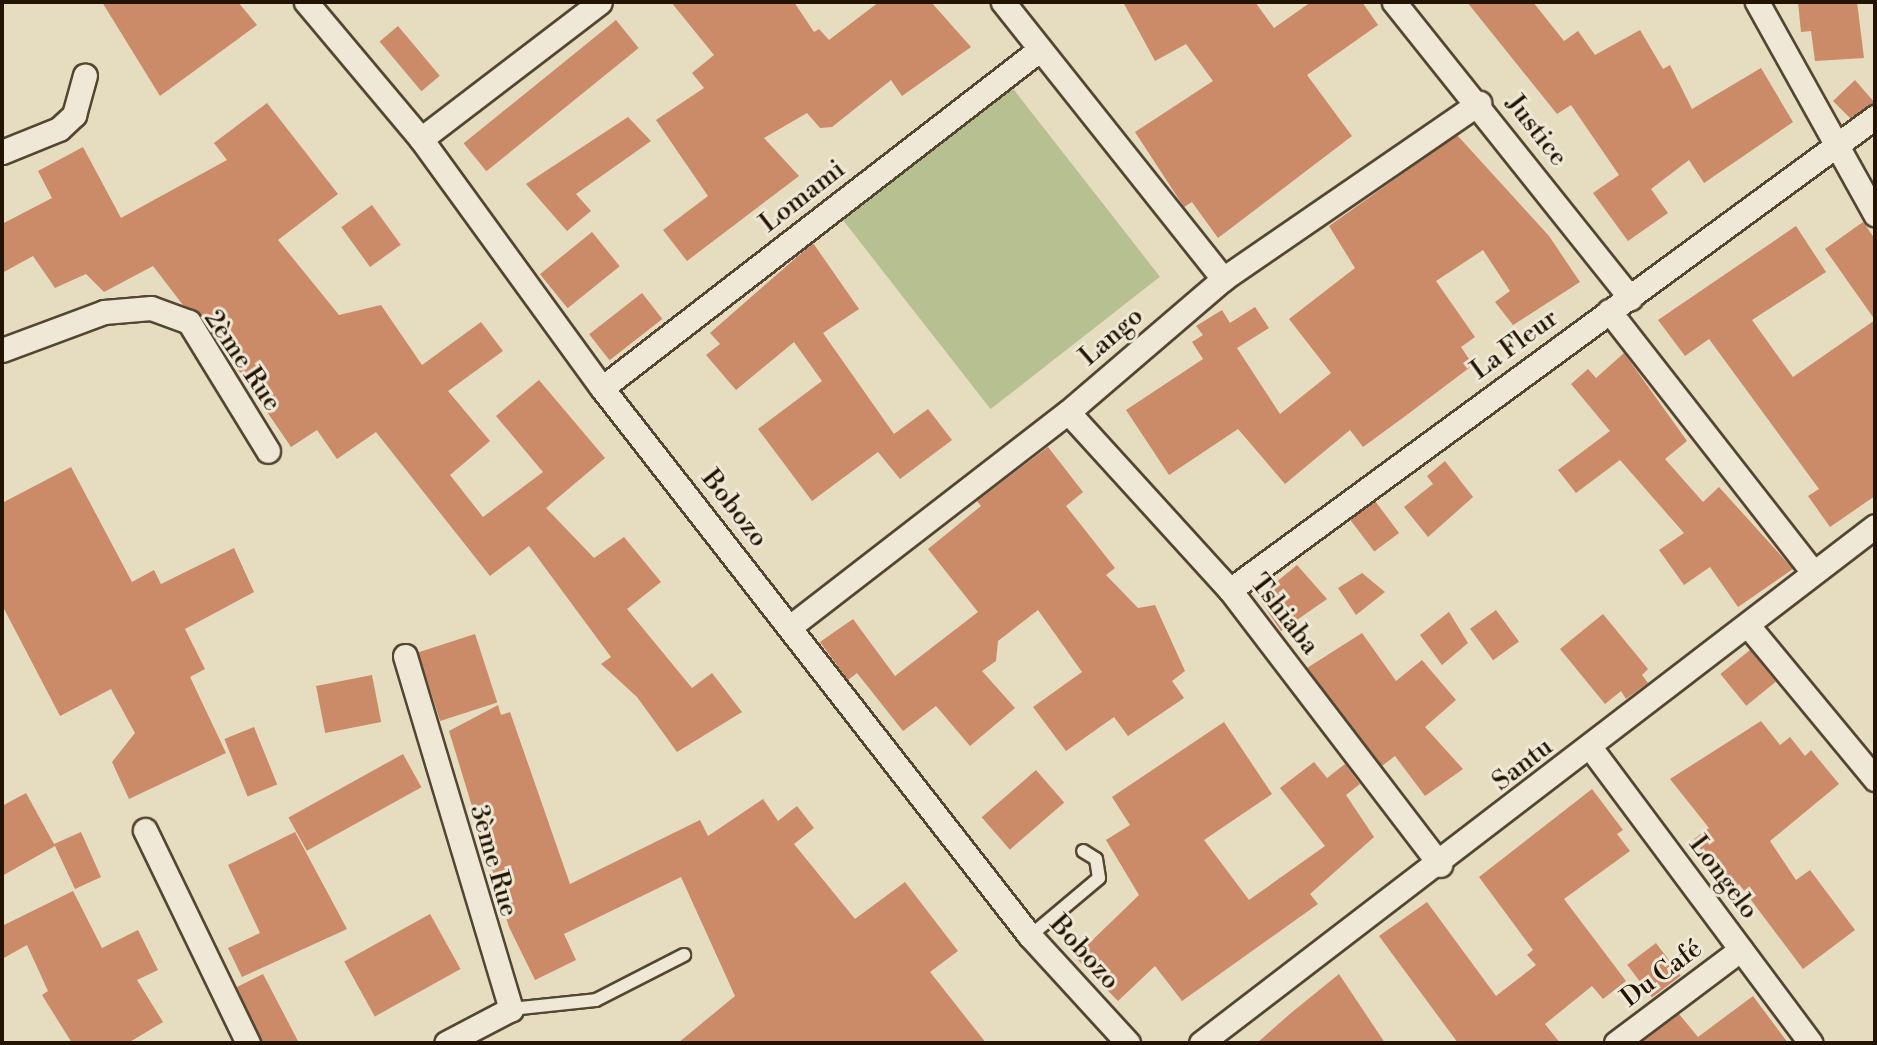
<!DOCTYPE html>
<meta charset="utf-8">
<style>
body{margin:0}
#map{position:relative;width:1877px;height:1045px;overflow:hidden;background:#e6dcc0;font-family:"Libre Bodoni",serif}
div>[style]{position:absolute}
.green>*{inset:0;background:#b7c091;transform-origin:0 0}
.building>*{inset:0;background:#cb8a68;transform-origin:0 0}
.roads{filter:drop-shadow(2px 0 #544631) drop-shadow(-2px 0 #544631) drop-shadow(0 2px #544631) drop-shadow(0 -2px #544631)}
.lane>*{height:12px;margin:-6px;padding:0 6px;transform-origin:6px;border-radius:6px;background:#efe8d6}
.street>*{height:23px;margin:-11.5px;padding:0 11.5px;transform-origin:11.5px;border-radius:11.5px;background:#efe8d6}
span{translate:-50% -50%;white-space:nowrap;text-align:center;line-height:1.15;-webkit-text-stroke:6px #efe8d6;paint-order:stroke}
.street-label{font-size:26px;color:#231401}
.frame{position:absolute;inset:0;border:4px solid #231401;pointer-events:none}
</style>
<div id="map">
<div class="green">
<div style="left:1011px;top:86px;width:242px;height:215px;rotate:52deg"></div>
</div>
<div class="building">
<div style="clip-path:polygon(102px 2px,238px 2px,257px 25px,160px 96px)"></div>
<div style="clip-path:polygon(671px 2px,794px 2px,814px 32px,819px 29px,829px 40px,879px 2px,931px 2px,971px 47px,902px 96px,891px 80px,832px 127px,820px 128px,807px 113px,764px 138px,799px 176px,687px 261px,663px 230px,708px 196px,656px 120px,704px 88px,692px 73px,714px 55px)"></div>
<div style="clip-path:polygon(1123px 2px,1255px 2px,1274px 28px,1311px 2px,1362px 2px,1378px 25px,1307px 75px,1352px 136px,1218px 238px,1192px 202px,1184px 207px,1135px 132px,1213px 81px,1186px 44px,1155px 61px)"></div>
<div style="clip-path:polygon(1467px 2px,1533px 2px,1564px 41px,1578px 31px,1595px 55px,1640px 30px,1663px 69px,1670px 65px,1692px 109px,1761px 68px,1793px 122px,1704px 183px,1689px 160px,1651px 189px,1668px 213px,1628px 241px,1593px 193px,1619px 175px,1571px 105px,1557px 114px)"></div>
<div style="clip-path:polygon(1798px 2px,1857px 2px,1864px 58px,1815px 61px,1811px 31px,1801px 32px)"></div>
<div style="left:616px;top:20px;width:36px;height:196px;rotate:51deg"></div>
<div style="left:398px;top:26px;width:65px;height:24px;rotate:50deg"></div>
<div style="clip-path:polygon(1855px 80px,1875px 103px,1850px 118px,1833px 101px)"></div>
<div style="clip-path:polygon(267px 103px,338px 194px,278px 240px,339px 315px,381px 305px,422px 365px,481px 322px,503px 351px,448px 391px,490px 441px,450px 475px,483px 517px,543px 472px,496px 416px,539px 380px,605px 458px,546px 508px,594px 558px,624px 537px,661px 582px,627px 609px,692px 688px,712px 673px,742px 712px,677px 752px,637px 697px,601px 664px,611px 657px,529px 546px,490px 576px,376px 432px,337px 459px,317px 430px,291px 447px,201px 315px,183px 305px,153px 266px,104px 292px,86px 274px,55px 288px,33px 256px,2px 273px,2px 224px,52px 198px,38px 171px,83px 147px,121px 218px,227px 160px,214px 143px)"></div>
<div style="clip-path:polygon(628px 117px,651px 141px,576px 194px,591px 211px,567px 231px,526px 184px)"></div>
<div style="clip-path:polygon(1457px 135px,1549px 236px,1580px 282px,1513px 325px,1495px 302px,1510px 291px,1483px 250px,1436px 281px,1475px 337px,1461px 347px,1473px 365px,1404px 417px,1363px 447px,1350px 430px,1285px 484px,1238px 429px,1169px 475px,1126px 410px,1203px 359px,1192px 342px,1203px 335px,1196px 326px,1222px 310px,1230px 323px,1255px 307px,1269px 328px,1237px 348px,1280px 414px,1331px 373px,1289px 319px,1355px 268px,1329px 226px)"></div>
<div style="left:372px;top:205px;width:49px;height:38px;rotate:54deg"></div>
<div style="clip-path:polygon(1863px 222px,1875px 239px,1875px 496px,1830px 527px,1808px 496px,1819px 489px,1709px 339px,1685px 356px,1658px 320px,1796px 226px,1826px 272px,1752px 320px,1793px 377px,1875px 320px,1825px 249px)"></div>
<div style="left:592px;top:232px;width:44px;height:67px;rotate:51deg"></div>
<div style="clip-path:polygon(813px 243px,859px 309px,823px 333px,894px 434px,928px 409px,952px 440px,900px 479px,878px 452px,812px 501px,758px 429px,822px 381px,794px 342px,736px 390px,706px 355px,720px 344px,710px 333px)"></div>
<div style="left:642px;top:293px;width:33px;height:67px;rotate:52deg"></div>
<div style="clip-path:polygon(1624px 353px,1687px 441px,1665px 459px,1703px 502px,1719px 487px,1793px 569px,1738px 607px,1710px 567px,1684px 585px,1659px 550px,1684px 533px,1620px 460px,1576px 493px,1558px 470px,1610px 431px,1571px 384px,1588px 369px,1596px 378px)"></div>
<div style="clip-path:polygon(1048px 447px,1083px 492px,1066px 506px,1115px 568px,1106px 575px,1138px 608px,1155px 605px,1185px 671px,1172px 681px,1184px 698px,1128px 736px,1114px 717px,1066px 751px,1033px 707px,1082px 672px,1038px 610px,998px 641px,996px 661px,982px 671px,1015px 708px,970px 746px,936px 706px,903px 731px,857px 673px,848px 680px,820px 642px,853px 619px,895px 676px,978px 612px,928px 549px,981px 506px,977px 501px)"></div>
<div style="clip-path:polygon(1445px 461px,1473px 497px,1428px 537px,1404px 507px,1433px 484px,1427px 476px)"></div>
<div style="clip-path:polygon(71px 467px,132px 582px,154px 570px,161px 584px,234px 548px,254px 592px,185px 629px,205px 669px,190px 677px,226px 753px,129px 799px,112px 762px,135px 733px,111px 689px,60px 716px,2px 605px,2px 503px)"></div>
<div style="left:1375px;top:501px;width:40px;height:31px;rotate:53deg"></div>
<div style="clip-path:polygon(1297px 565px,1327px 599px,1281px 631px,1258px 597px)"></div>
<div style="clip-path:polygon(1362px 573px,1385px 592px,1356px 615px,1338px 588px)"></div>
<div style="left:1496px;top:610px;width:39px;height:32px;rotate:54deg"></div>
<div style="clip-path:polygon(1449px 612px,1468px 643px,1442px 665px,1420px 635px)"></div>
<div style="clip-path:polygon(1603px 614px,1648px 669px,1642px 675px,1648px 683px,1626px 699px,1621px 691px,1605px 704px,1560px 649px)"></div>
<div style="clip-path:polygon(1362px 633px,1396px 681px,1422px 660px,1456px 700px,1425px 727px,1463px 769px,1425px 796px,1395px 756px,1382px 766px,1307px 668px)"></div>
<div style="left:475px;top:634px;width:72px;height:60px;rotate:72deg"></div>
<div style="left:1750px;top:650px;width:41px;height:38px;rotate:51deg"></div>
<div style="left:372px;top:675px;width:48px;height:57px;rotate:79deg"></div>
<div style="clip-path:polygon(498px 705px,501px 715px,510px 712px,570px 884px,700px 820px,708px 836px,763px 799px,778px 821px,797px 806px,814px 828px,794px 844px,855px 919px,905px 882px,958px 951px,930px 972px,986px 1043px,678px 1043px,735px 996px,681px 877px,564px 934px,576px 960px,535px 980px,509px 927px,449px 731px)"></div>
<div style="clip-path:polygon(1761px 721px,1780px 745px,1790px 737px,1805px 756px,1811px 750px,1839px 784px,1770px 841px,1796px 880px,1810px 870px,1855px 930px,1803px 969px,1739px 884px,1728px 891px,1694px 839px,1709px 828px,1670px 779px)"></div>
<div style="clip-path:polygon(1224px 722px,1272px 794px,1204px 840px,1249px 900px,1325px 846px,1280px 788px,1314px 762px,1327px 778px,1345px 764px,1360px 784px,1346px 795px,1374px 837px,1310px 894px,1318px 904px,1182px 1001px,1155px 966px,1118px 1001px,1075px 957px,1139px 895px,1106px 840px,1130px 825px,1112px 797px)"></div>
<div style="left:254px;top:727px;width:62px;height:32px;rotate:68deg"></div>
<div style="left:403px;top:754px;width:38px;height:131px;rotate:61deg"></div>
<div style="left:1036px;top:770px;width:43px;height:72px;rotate:49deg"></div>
<div style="clip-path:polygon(1592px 789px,1623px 830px,1617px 834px,1630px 851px,1564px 899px,1626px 981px,1603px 999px,1592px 986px,1545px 1024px,1560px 1043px,1458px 1043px,1379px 936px,1427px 902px,1496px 996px,1536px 965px,1527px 955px,1533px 950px,1479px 877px)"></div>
<div style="clip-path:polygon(26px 793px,54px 844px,81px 832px,101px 877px,75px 889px,55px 846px,2px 876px,2px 806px)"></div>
<div style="clip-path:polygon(295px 832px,347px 929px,242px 977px,228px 948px,260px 933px,228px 865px)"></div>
<div style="clip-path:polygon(73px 891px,102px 948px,138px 930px,158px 970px,137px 980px,163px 1022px,128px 1043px,72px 1043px,42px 995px,48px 991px,27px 945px,2px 959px,2px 926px)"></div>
<div style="left:430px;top:914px;width:63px;height:98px;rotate:61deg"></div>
<div style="left:1656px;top:943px;width:41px;height:36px;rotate:53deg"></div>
<div style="clip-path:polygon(263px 974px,299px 1043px,262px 1043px,237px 987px)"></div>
<div style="clip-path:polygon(1339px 974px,1385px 1043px,1257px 1043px,1291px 1013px)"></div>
<div style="clip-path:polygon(1753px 996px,1788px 1043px,1641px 1043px,1679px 1014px,1698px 1037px)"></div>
</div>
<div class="roads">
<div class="lane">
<div style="left:1030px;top:936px;width:90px;rotate:-40deg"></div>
<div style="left:1099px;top:878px;width:19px;rotate:-99deg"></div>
<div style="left:1096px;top:859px;width:15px;rotate:-148deg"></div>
<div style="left:511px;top:1009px;width:85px;rotate:-6deg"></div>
<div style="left:596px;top:1000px;width:99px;rotate:-27.1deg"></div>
</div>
<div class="street">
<div style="left:306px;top:2px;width:179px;rotate:50deg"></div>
<div style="left:421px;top:139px;width:308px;rotate:54deg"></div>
<div style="left:602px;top:388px;width:695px;rotate:52.01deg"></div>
<div style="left:1030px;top:936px;width:145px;rotate:47.5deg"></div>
<div style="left:1003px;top:2px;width:354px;rotate:51.5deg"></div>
<div style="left:1394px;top:2px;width:379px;rotate:51.4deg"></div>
<div style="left:1757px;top:2px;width:243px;rotate:60.9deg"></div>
<div style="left:421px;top:139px;width:225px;rotate:-37.4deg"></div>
<div style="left:2px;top:152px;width:61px;rotate:-22deg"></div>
<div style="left:59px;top:129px;width:21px;rotate:-43deg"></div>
<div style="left:74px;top:115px;width:41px;rotate:-74.6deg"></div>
<div style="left:1609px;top:311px;width:331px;rotate:52deg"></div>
<div style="left:2px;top:350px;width:109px;rotate:-20.4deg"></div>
<div style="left:104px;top:312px;width:47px;rotate:-4.9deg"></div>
<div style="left:151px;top:308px;width:40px;rotate:20.2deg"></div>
<div style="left:189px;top:322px;width:151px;rotate:58.5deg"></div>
<div style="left:602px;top:388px;width:552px;rotate:-37.72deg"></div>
<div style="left:1068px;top:412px;width:241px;rotate:47.7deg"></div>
<div style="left:1230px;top:590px;width:346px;rotate:52.6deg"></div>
<div style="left:1230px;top:590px;width:800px;rotate:-36.25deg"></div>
<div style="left:791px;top:626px;width:350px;rotate:-37.7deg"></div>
<div style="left:1068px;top:412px;width:204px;rotate:-40.6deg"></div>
<div style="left:1223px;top:279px;width:311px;rotate:-34.5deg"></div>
<div style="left:1750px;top:628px;width:196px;rotate:50.4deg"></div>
<div style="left:405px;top:656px;width:369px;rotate:73.3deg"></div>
<div style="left:511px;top:1009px;width:73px;rotate:152.4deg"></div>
<div style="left:1590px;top:747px;width:369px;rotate:53.3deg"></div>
<div style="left:145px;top:830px;width:237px;rotate:64.2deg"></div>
<div style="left:1201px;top:1043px;width:849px;rotate:-37.49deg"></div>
<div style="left:1616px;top:1043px;width:156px;rotate:-36.9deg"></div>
</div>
</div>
<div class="street-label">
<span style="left:1536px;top:131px;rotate:52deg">Justice</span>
<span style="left:803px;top:197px;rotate:-38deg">Lomami</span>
<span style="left:1112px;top:337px;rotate:-41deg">Lango</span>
<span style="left:1515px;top:345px;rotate:-36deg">La Fleur</span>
<span style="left:242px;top:361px;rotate:56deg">2ème Rue</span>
<span style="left:734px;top:509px;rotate:52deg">Bobozo</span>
<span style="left:1284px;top:615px;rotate:52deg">Tshiaba</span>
<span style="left:1523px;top:765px;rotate:-38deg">Santu</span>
<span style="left:493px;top:861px;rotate:74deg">3ème Rue</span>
<span style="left:1723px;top:878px;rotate:53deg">Longelo</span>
<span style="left:1084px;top:953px;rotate:48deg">Bobozo</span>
<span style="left:1662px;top:974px;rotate:-37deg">Du Café</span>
</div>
<div class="frame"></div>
</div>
